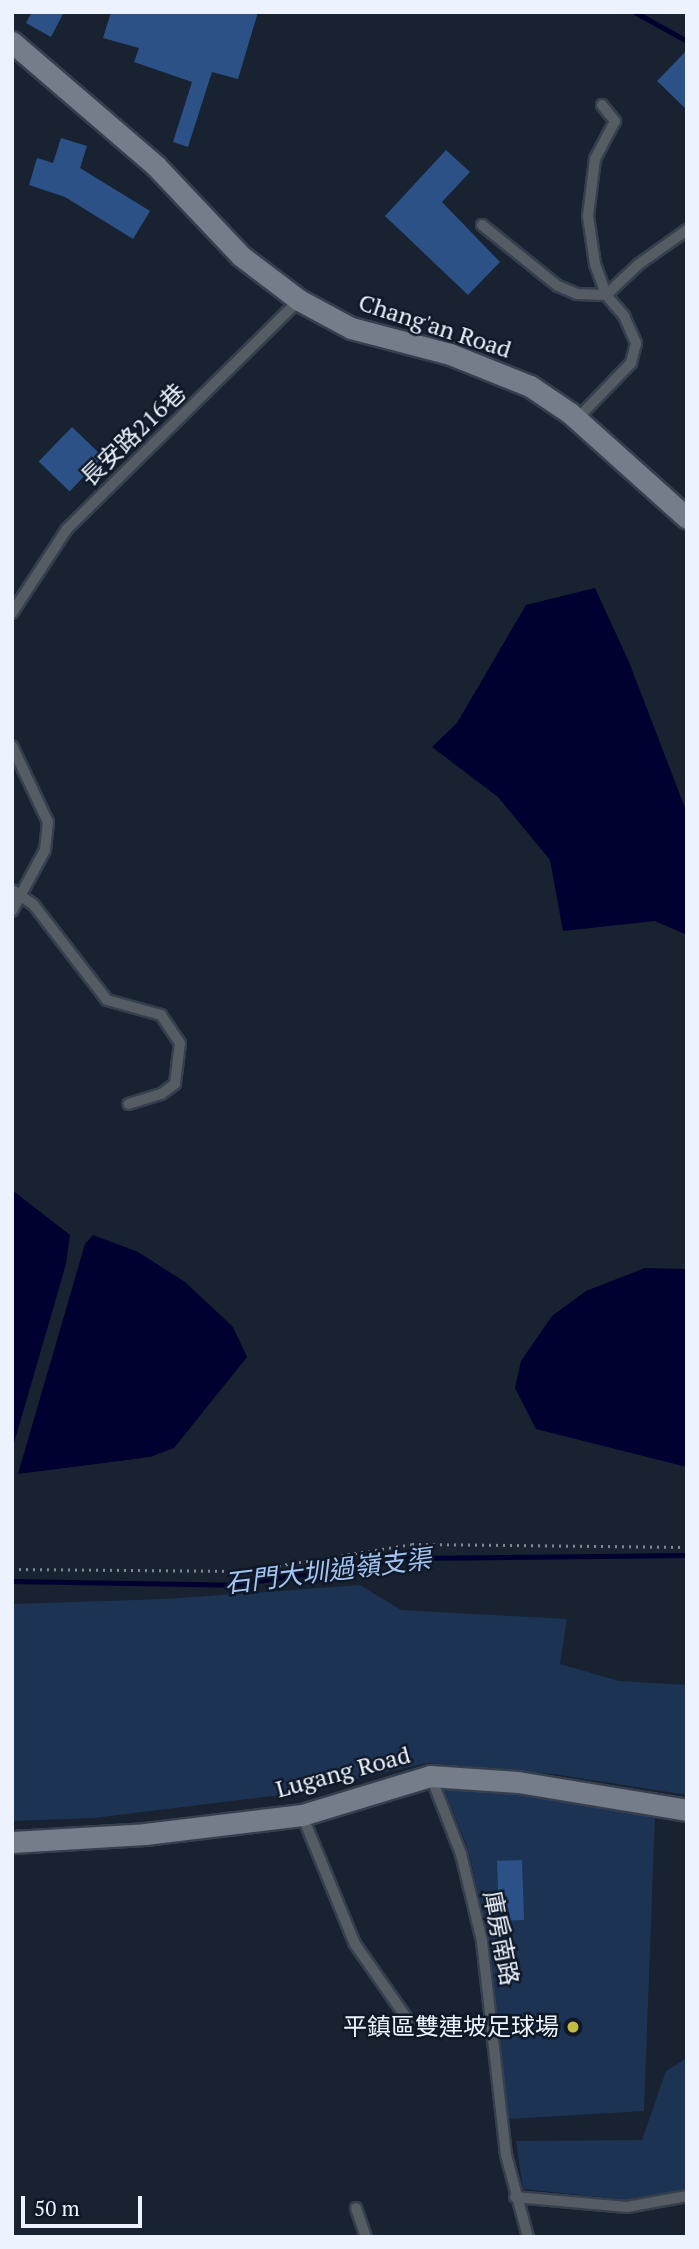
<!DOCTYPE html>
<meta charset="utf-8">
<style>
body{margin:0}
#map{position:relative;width:699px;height:2249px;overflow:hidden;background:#182231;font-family:"PT Serif","Noto Sans TC",serif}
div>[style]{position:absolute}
.green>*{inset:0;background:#1c3354}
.water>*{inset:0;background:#000130}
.stream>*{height:4.5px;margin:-2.25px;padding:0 2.25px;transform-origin:2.25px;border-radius:2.25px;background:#000130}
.building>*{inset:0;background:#2c5187;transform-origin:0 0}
.path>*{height:2.5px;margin-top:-1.25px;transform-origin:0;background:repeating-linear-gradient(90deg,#808895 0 2px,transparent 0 7px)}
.roads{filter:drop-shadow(2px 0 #363f4e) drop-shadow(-2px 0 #363f4e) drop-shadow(0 2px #363f4e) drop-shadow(0 -2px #363f4e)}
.lane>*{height:10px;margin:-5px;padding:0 5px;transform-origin:5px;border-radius:5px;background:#565c64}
.secondary>*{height:21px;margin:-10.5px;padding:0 10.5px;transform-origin:10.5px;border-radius:10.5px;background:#747d89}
.dots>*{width:19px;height:19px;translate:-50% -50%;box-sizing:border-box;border:4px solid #0f1827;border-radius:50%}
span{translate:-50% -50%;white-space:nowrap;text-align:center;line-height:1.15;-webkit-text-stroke:5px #0f1827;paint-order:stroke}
.street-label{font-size:24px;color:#ecf3fe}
.poi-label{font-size:24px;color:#ecf3fe}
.right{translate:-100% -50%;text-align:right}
.water-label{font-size:26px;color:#a3c4f4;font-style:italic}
.frame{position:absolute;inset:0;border:14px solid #ecf3fe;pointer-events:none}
.scale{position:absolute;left:21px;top:2196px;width:121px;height:32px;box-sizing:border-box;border:4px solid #ecf3fe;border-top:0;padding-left:9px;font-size:21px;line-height:24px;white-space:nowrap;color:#ecf3fe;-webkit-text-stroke:5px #0f1827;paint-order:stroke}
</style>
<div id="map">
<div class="green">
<div style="clip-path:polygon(360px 1585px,401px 1610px,567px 1619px,560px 1664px,619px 1681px,687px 1685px,687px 1795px,553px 1774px,427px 1763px,289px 1794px,94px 1818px,12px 1821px,12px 1604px,166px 1599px)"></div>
<div style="clip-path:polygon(442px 1784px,514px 1790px,655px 1814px,644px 2111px,508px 2119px,490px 1942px,468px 1849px)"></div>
<div style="clip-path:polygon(687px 2058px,685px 2189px,629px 2200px,523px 2189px,516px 2141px,642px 2140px,666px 2071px)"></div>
</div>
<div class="water">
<div style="clip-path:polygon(595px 588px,629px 662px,687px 813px,687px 935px,655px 921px,563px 931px,550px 860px,498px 797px,432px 747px,457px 723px,526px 605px)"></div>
<div style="clip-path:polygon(12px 1190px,70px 1235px,66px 1264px,12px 1450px)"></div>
<div style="clip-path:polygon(93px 1235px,138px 1252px,185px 1282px,233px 1327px,247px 1357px,174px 1448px,150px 1457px,18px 1474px,85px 1244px)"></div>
<div style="clip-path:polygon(645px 1268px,687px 1269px,687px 1467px,536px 1429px,515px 1388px,521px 1361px,552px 1316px,586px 1291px)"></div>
</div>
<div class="stream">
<div style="left:635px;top:12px;width:60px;rotate:29.1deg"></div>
<div style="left:12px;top:1581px;width:220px;rotate:1deg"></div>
<div style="left:232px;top:1585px;width:180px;rotate:-8.6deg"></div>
<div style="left:410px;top:1558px;width:277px;rotate:-0.6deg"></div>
</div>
<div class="building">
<div style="clip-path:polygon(32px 12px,64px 12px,51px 37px,26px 23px)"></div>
<div style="clip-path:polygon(111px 12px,258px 12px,238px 79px,212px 72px,188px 147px,173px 142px,192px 82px,134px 62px,139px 48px,103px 38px)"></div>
<div style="clip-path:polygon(687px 50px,687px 110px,657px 81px)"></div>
<div style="clip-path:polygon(61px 138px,87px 146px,80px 168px,150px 211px,133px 239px,65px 197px,29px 185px,37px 158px,53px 163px)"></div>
<div style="clip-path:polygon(446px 150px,470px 172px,442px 202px,500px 262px,468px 295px,385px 216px)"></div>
<div style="left:72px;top:427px;width:43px;height:48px;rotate:44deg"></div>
<div style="left:522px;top:1860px;width:60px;height:25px;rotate:88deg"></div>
</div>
<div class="path">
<div style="left:12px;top:1569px;width:232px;rotate:0.5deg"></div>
<div style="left:244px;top:1571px;width:170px;rotate:-9.1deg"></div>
<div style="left:412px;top:1544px;width:275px;rotate:0.6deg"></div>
</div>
<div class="roads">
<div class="lane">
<div style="left:602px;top:105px;width:21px;rotate:51deg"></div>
<div style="left:615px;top:121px;width:43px;rotate:117.8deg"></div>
<div style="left:595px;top:159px;width:57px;rotate:97deg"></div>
<div style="left:588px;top:216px;width:49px;rotate:81.7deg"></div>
<div style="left:595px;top:264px;width:33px;rotate:70deg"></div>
<div style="left:606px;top:295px;width:45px;rotate:-43.2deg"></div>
<div style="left:639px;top:264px;width:59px;rotate:-35.3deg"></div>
<div style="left:482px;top:225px;width:97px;rotate:38.8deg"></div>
<div style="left:558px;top:286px;width:21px;rotate:23deg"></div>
<div style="left:577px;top:294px;width:29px;rotate:2deg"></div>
<div style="left:606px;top:295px;width:28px;rotate:49deg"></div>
<div style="left:624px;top:316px;width:30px;rotate:66deg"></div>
<div style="left:636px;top:343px;width:21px;rotate:104deg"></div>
<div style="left:631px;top:363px;width:78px;rotate:134deg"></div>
<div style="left:12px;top:613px;width:100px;rotate:-56.8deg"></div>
<div style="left:67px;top:529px;width:326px;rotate:-44.6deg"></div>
<div style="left:12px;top:746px;width:84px;rotate:64.7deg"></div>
<div style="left:48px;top:822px;width:28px;rotate:96deg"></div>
<div style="left:45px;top:850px;width:69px;rotate:118.4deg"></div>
<div style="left:12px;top:890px;width:25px;rotate:34deg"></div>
<div style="left:33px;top:904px;width:121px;rotate:52.4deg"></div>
<div style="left:107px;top:1000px;width:56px;rotate:15.5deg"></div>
<div style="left:161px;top:1015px;width:34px;rotate:56deg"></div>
<div style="left:180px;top:1043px;width:41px;rotate:97deg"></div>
<div style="left:175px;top:1084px;width:17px;rotate:144deg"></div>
<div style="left:161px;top:1094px;width:34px;rotate:163deg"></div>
<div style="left:431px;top:1777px;width:83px;rotate:68.7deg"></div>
<div style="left:461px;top:1854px;width:89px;rotate:76.4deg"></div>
<div style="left:482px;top:1941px;width:215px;rotate:83.6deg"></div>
<div style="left:506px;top:2155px;width:85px;rotate:75deg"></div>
<div style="left:302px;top:1815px;width:139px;rotate:67.7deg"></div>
<div style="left:355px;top:1944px;width:93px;rotate:55.1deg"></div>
<div style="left:515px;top:2197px;width:112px;rotate:5.1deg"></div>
<div style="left:627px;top:2207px;width:61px;rotate:-10.4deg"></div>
<div style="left:356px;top:2208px;width:31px;rotate:71deg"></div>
</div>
<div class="secondary">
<div style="left:12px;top:42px;width:190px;rotate:40.7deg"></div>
<div style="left:156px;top:166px;width:124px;rotate:46.6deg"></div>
<div style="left:241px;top:256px;width:73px;rotate:37.2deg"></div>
<div style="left:299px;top:300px;width:59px;rotate:28.3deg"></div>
<div style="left:351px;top:328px;width:102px;rotate:14.7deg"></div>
<div style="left:450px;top:354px;width:86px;rotate:21.8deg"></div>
<div style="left:530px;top:386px;width:48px;rotate:34deg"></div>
<div style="left:570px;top:413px;width:157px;rotate:41.9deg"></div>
<div style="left:12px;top:1842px;width:133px;rotate:-3.4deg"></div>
<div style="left:145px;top:1834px;width:158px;rotate:-6.9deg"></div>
<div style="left:302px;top:1815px;width:134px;rotate:-16.9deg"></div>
<div style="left:430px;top:1776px;width:88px;rotate:3.9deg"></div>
<div style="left:518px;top:1782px;width:171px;rotate:9.4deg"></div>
</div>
</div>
<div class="dots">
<div style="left:573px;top:2027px;background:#c1bd3f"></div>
</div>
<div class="street-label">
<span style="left:435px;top:326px;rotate:18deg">Chang'an Road</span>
<span style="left:133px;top:435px;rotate:-44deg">長安路216巷</span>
<span style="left:343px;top:1772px;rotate:-15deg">Lugang Road</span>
<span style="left:501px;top:1938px;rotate:79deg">庫房南路</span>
</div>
<div class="poi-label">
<span class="right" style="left:559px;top:2027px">平鎮區雙連坡足球場</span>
</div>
<div class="water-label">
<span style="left:328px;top:1571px;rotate:-7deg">石門大圳過嶺支渠</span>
</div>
<div class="frame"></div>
<div class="scale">50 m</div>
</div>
